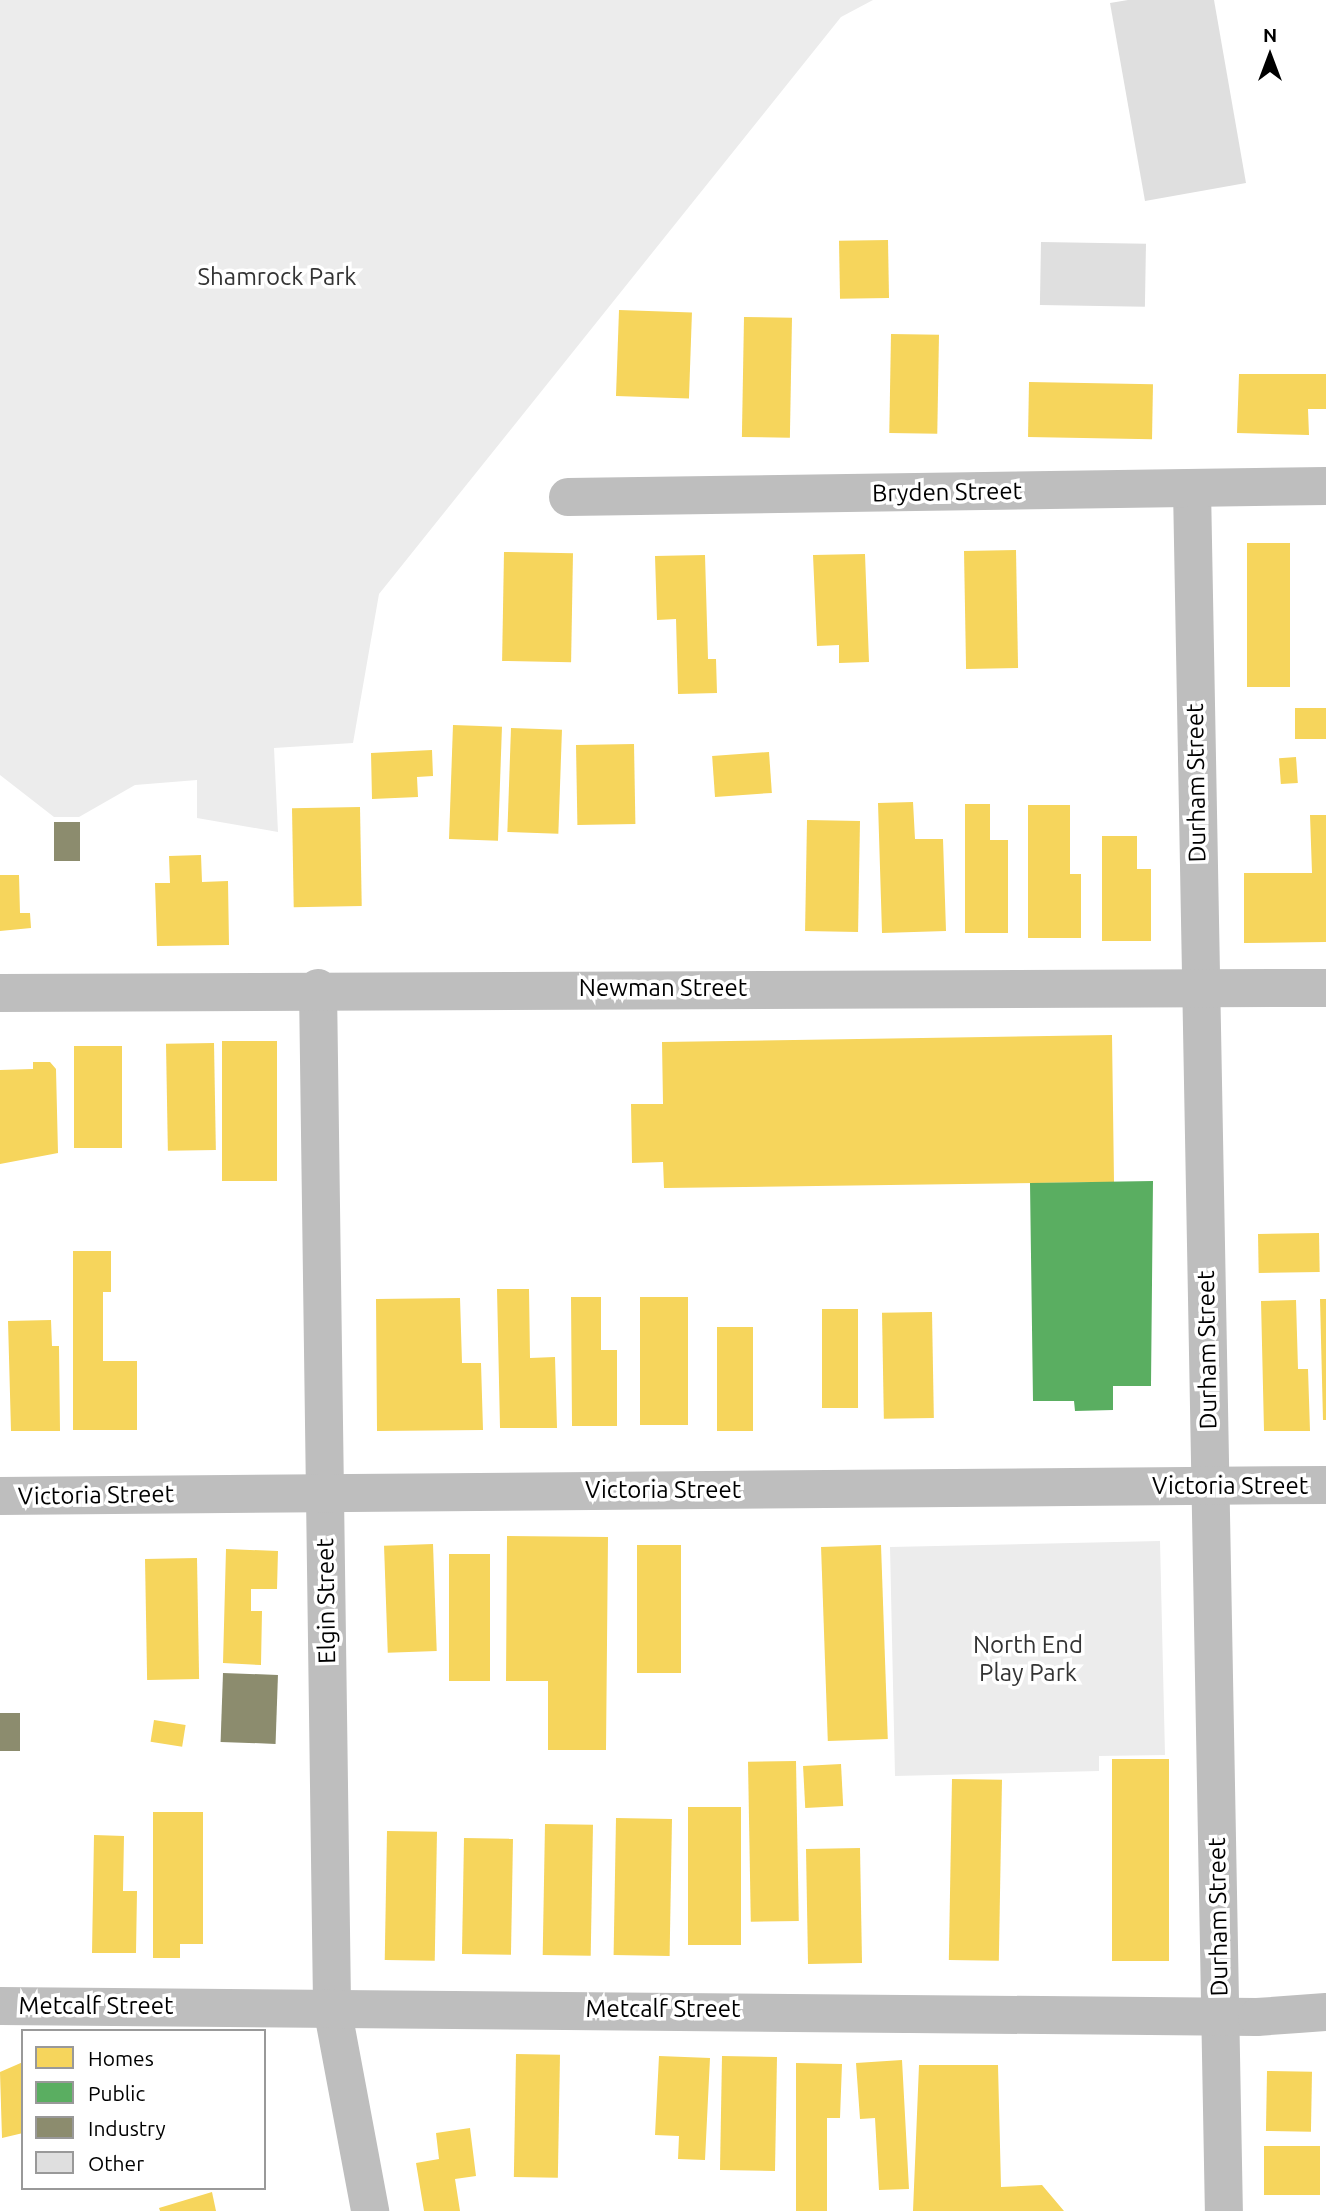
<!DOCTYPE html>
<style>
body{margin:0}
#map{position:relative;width:1326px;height:2211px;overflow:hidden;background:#fff;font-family:Ubuntu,sans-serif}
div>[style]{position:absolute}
.green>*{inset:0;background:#ececec}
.homes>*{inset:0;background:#f6d55c;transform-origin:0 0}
.public>*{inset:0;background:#5aae61}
.industry>*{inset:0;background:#8c8c6e;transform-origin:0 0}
.building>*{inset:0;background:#dfdfdf;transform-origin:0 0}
.minor>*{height:38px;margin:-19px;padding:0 19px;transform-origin:19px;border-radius:19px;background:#bebebe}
span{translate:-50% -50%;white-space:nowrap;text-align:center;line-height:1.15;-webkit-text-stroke:7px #fff;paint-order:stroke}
.park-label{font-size:24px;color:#333}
.street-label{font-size:24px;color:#000}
.legend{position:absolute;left:21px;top:2029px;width:245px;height:161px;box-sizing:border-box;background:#fff;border:2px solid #999;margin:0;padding:9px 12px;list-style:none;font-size:21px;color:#000}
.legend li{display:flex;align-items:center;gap:14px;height:35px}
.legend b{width:35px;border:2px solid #999}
.north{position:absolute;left:1235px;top:21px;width:70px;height:70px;-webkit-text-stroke:5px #fff;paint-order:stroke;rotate:0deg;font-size:19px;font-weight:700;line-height:28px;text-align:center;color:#000}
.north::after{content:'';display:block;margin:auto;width:24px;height:32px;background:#000;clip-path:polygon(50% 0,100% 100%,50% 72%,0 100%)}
</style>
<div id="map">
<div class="green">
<div style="clip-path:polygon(0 0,873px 0,841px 17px,379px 594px,353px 743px,274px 748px,278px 832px,197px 818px,197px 780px,135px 785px,79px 817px,54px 817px,0 775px)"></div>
<div style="clip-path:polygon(1160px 1541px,1165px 1755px,1099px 1756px,1099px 1771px,895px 1776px,890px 1547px)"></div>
</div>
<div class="homes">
<div style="left:888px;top:240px;width:58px;height:49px;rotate:89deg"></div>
<div style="left:619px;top:310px;width:73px;height:86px;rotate:2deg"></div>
<div style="left:744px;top:317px;width:48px;height:120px;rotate:1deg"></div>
<div style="left:891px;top:334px;width:48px;height:99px;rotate:1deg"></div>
<div style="clip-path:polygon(1239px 374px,1326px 374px,1326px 409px,1308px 409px,1309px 435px,1237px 433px)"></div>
<div style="left:1029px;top:382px;width:124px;height:55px;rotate:1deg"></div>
<div style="left:1247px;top:543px;width:43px;height:144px"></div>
<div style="left:1016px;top:550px;width:118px;height:52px;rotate:89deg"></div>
<div style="left:504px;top:552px;width:69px;height:109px;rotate:1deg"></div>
<div style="clip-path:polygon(865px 554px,869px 662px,839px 663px,839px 645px,817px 646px,813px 555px)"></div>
<div style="clip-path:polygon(705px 555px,708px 659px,716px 659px,717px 693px,678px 694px,676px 619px,657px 620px,655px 556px)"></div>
<div style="left:1326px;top:708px;width:31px;height:31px;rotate:90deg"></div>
<div style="left:453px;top:725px;width:49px;height:114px;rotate:2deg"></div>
<div style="left:511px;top:728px;width:51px;height:104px;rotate:2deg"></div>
<div style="left:634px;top:744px;width:80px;height:58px;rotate:89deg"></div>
<div style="clip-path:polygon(432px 750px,433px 776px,417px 777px,418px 797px,372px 799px,371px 753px)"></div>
<div style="left:769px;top:752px;width:41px;height:57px;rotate:86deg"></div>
<div style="left:1296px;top:757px;width:26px;height:17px;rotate:86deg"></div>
<div style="clip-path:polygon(913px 802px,915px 839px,943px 839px,946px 931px,882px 933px,878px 803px)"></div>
<div style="clip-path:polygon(965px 804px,990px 804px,990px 840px,1008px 840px,1008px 933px,965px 933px)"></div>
<div style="clip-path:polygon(1028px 805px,1070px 805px,1070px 874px,1081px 874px,1081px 938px,1028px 938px)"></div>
<div style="left:360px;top:807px;width:99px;height:68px;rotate:89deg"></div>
<div style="clip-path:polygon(1310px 815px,1326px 815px,1326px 942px,1244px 943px,1244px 873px,1312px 873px)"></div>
<div style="left:807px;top:820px;width:53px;height:111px;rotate:1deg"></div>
<div style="clip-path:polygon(1102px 836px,1137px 836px,1137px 869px,1151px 869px,1151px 941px,1102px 941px)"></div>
<div style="clip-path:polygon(201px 855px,202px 882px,228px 881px,229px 945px,157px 946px,155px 883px,170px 883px,169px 856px)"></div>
<div style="clip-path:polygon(0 875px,19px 875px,20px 913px,30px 913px,31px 928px,0 931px)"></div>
<div style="clip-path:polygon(1112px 1035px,1114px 1182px,664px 1188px,663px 1162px,632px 1163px,631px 1104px,663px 1104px,662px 1042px)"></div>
<div style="left:222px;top:1041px;width:55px;height:140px"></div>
<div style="left:214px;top:1043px;width:107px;height:48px;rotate:89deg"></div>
<div style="left:74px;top:1046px;width:48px;height:102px"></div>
<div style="clip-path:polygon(33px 1062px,50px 1062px,56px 1069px,58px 1153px,0 1164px,0 1070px,33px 1069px)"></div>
<div style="left:1319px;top:1233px;width:39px;height:61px;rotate:89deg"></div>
<div style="clip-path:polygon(73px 1251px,111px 1251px,111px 1292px,103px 1292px,103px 1361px,137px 1361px,137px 1430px,73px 1430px)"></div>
<div style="clip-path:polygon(497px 1289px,529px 1289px,530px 1358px,555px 1357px,557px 1428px,500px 1428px)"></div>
<div style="clip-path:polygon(571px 1297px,601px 1297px,601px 1350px,617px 1350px,617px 1426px,572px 1426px)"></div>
<div style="left:640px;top:1297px;width:48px;height:128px"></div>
<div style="clip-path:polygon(460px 1298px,462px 1363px,481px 1363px,483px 1430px,377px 1431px,376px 1299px)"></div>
<div style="clip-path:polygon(1320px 1299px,1326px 1299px,1326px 1420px,1323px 1420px)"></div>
<div style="clip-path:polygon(1296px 1300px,1298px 1369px,1308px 1369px,1310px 1431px,1264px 1431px,1261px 1301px)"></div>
<div style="left:822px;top:1309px;width:36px;height:99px"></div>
<div style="left:932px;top:1312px;width:106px;height:50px;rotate:89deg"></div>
<div style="clip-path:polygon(51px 1320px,52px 1346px,59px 1346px,60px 1431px,11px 1431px,8px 1321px)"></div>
<div style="left:717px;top:1327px;width:36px;height:104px"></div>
<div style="clip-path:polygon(507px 1536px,608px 1537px,606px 1750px,548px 1750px,548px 1681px,506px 1681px)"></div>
<div style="left:433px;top:1544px;width:107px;height:49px;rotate:88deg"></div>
<div style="left:681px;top:1545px;width:128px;height:44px;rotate:90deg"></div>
<div style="left:881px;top:1545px;width:194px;height:60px;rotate:88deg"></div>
<div style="clip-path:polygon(226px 1549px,278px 1551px,277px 1589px,251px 1589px,251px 1611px,262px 1611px,261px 1665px,223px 1663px)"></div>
<div style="left:449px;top:1554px;width:41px;height:127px"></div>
<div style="left:197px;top:1558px;width:121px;height:52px;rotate:89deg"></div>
<div style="left:154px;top:1720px;width:32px;height:22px;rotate:9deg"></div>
<div style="left:1169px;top:1759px;width:202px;height:57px;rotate:90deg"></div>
<div style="left:796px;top:1761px;width:160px;height:48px;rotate:89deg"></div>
<div style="left:841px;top:1764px;width:42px;height:38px;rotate:87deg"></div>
<div style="left:952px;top:1779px;width:50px;height:181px;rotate:1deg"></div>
<div style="left:741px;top:1807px;width:138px;height:53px;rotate:90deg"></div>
<div style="clip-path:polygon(153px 1812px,203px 1812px,203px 1944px,180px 1944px,180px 1958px,153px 1958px)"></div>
<div style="left:616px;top:1818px;width:56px;height:137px;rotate:1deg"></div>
<div style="left:545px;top:1824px;width:48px;height:131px;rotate:1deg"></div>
<div style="left:387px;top:1831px;width:50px;height:129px;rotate:1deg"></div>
<div style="clip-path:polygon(94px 1835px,124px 1836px,123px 1891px,137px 1891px,136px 1953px,92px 1953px)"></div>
<div style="left:464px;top:1838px;width:49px;height:116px;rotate:1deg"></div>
<div style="left:860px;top:1848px;width:115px;height:54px;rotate:89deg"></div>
<div style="left:516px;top:2054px;width:44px;height:123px;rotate:1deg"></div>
<div style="clip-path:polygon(659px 2056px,710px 2058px,705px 2160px,678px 2159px,679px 2136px,655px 2135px)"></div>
<div style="left:722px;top:2056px;width:55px;height:114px;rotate:1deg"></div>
<div style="clip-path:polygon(902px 2060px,909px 2189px,879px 2190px,875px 2118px,860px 2119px,856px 2063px)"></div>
<div style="clip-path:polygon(23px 2062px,23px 2133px,2px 2138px,0 2072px)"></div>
<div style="clip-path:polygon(796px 2063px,842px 2064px,840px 2118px,827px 2118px,827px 2211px,796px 2211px)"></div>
<div style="clip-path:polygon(919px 2065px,998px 2065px,1001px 2187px,1042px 2185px,1064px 2211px,913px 2211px)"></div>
<div style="left:1267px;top:2071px;width:45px;height:60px;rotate:1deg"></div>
<div style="clip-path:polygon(470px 2128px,476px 2176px,455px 2179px,460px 2211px,424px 2211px,416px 2163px,439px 2159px,436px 2133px)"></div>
<div style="left:1264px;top:2146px;width:56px;height:49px"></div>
<div style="clip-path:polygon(212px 2192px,216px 2211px,160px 2211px,159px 2208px)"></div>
</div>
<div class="public">
<div style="clip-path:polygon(1153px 1181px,1151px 1386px,1113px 1386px,1113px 1410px,1075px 1411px,1074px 1401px,1033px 1401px,1030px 1183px)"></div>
</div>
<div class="industry">
<div style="left:54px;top:822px;width:26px;height:39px"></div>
<div style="left:223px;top:1673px;width:55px;height:69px;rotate:2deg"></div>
<div style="left:0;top:1713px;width:20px;height:38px"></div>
</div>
<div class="building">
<div style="clip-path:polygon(1128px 0,1214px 0,1246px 183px,1145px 201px,1110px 3px)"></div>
<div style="left:1041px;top:242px;width:105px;height:63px;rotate:1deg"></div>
</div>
<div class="minor">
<div style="left:1192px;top:488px;width:1723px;rotate:88.94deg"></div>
<div style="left:568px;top:497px;width:758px;rotate:-0.83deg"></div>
<div style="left:318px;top:988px;width:1019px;rotate:89.21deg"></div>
<div style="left:332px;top:2007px;width:208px;rotate:79.4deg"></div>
<div style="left:0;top:993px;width:1326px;rotate:-0.22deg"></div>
<div style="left:0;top:1496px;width:1326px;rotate:-0.48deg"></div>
<div style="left:0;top:2006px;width:1257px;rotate:0.5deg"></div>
<div style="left:1257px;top:2017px;width:69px;rotate:-4.1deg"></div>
</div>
<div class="park-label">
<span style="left:277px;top:277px">Shamrock Park</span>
<span style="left:1028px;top:1659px">North End<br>Play Park</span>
</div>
<div class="street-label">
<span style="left:947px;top:492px;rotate:-1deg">Bryden Street</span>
<span style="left:1196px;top:783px;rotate:-91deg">Durham Street</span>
<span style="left:663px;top:988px">Newman Street</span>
<span style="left:1207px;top:1350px;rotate:-91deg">Durham Street</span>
<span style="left:1230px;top:1486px">Victoria Street</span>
<span style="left:663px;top:1490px">Victoria Street</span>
<span style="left:96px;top:1495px;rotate:-1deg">Victoria Street</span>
<span style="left:326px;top:1601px;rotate:-91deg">Elgin Street</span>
<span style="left:1218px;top:1917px;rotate:-91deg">Durham Street</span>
<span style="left:96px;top:2006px">Metcalf Street</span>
<span style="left:663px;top:2009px">Metcalf Street</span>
</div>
<ul class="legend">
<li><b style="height:19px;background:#f6d55c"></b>Homes</li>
<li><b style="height:19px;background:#5aae61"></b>Public</li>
<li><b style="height:19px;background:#8c8c6e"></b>Industry</li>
<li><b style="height:19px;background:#dfdfdf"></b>Other</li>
</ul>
<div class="north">N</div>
</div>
